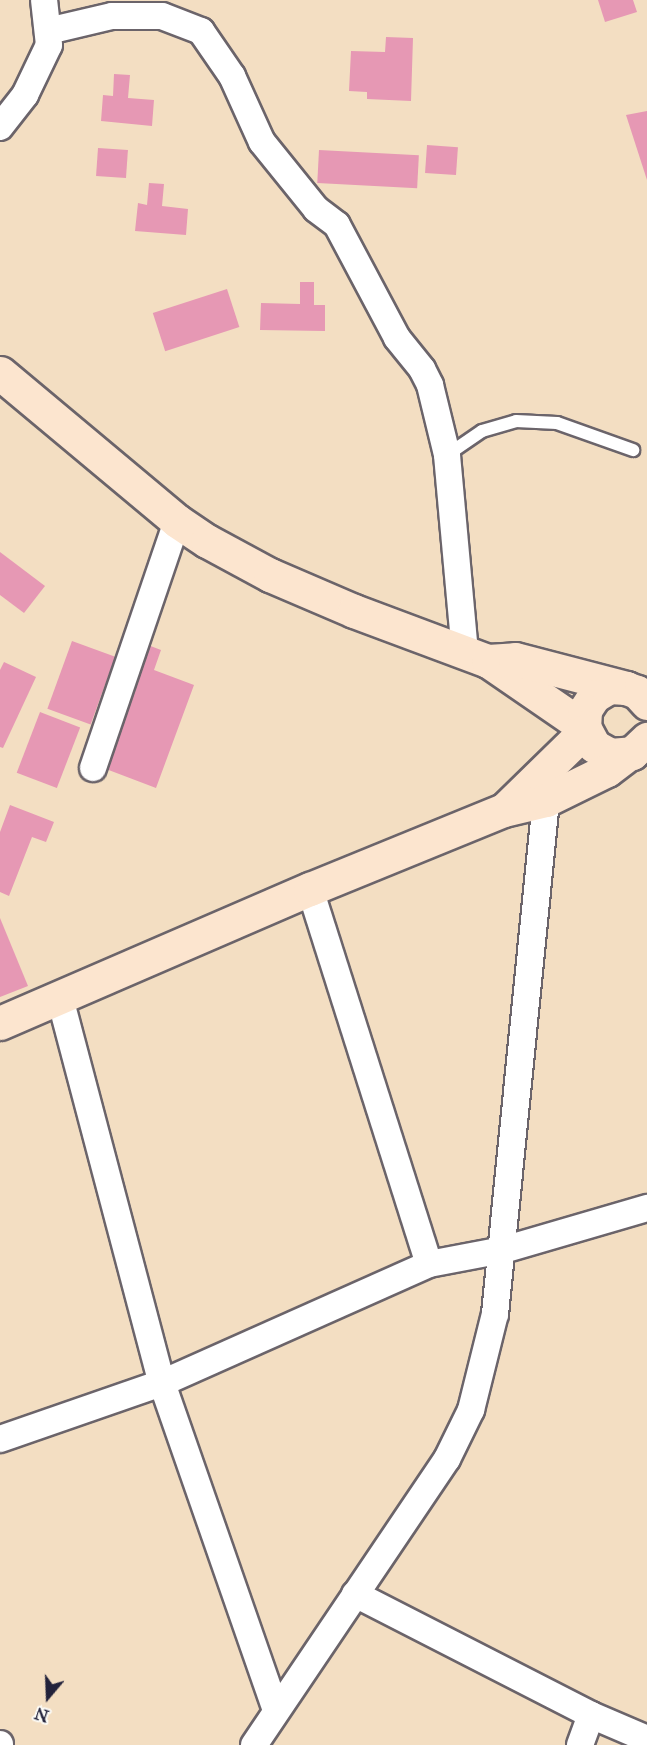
<!DOCTYPE html>
<style>
body{margin:0}
#map{position:relative;width:647px;height:1745px;overflow:hidden;background:#f3dec2;font-family:"IM FELL Great Primer",serif}
div>[style]{position:absolute}
.building>*{inset:0;background:#e698b4;transform-origin:0 0}
.roads{filter:drop-shadow(2px 0 #6b646a) drop-shadow(-2px 0 #6b646a) drop-shadow(0 2px #6b646a) drop-shadow(0 -2px #6b646a)}
.lane>*{height:12px;margin:-6px;padding:0 6px;transform-origin:6px;border-radius:6px;background:#fff}
.street>*{height:26px;margin:-13px;padding:0 13px;transform-origin:13px;border-radius:13px;background:#fff}
.secondary>*{height:33px;margin:-16.5px;padding:0 16.5px;transform-origin:16.5px;border-radius:16.5px;background:#fce5cf}
span{translate:-50% -50%;white-space:nowrap;text-align:center;line-height:1.15;-webkit-text-stroke:6px #fdfcf7;paint-order:stroke}
.north{position:absolute;left:18px;top:1667px;width:60px;height:60px;-webkit-text-stroke:4px #fdfcf7;paint-order:stroke;rotate:199deg;font-size:16px;font-weight:700;line-height:24px;text-align:center;color:#22223b}
.north::after{content:'';display:block;margin:auto;width:21px;height:27px;background:#22223b;clip-path:polygon(50% 0,100% 100%,50% 72%,0 100%)}
</style>
<div id="map">
<div class="building">
<div style="clip-path:polygon(598px 0,633px 0,637px 12px,605px 22px)"></div>
<div style="clip-path:polygon(386px 37px,413px 38px,411px 101px,367px 99px,367px 92px,349px 91px,351px 51px,385px 52px)"></div>
<div style="clip-path:polygon(114px 74px,130px 75px,128px 98px,154px 100px,152px 126px,101px 121px,103px 95px,113px 96px)"></div>
<div style="clip-path:polygon(647px 111px,647px 180px,626px 115px)"></div>
<div style="left:427px;top:145px;width:31px;height:28px;rotate:4deg"></div>
<div style="left:98px;top:148px;width:30px;height:28px;rotate:4deg"></div>
<div style="left:319px;top:150px;width:100px;height:33px;rotate:3deg"></div>
<div style="clip-path:polygon(149px 183px,164px 184px,162px 206px,188px 209px,186px 235px,135px 231px,138px 203px,147px 205px)"></div>
<div style="clip-path:polygon(300px 282px,314px 282px,314px 305px,325px 305px,325px 331px,260px 330px,261px 303px,300px 304px)"></div>
<div style="left:227px;top:289px;width:40px;height:78px;rotate:72deg"></div>
<div style="clip-path:polygon(0 552px,45px 586px,24px 613px,0 595px)"></div>
<div style="left:72px;top:641px;width:46px;height:72px;rotate:20deg"></div>
<div style="clip-path:polygon(140px 642px,161px 650px,154px 670px,194px 685px,156px 788px,106px 769px,136px 689px,124px 684px)"></div>
<div style="clip-path:polygon(4px 662px,36px 677px,3px 748px,0 747px,0 670px)"></div>
<div style="left:40px;top:712px;width:43px;height:65px;rotate:21deg"></div>
<div style="clip-path:polygon(10px 805px,54px 822px,46px 842px,32px 837px,9px 896px,0 892px,0 832px)"></div>
<div style="clip-path:polygon(0 918px,28px 986px,0 997px)"></div>
</div>
<div class="roads">
<div class="lane">
<div style="left:447px;top:455px;width:42px;rotate:-34.4deg"></div>
<div style="left:482px;top:431px;width:35px;rotate:-16deg"></div>
<div style="left:516px;top:421px;width:41px;rotate:2.8deg"></div>
<div style="left:557px;top:423px;width:81px;rotate:19.6deg"></div>
</div>
<div class="street">
<div style="left:48px;top:31px;width:66px;rotate:-13.2deg"></div>
<div style="left:112px;top:16px;width:50px"></div>
<div style="left:162px;top:16px;width:42px;rotate:21deg"></div>
<div style="left:201px;top:31px;width:55px;rotate:55.4deg"></div>
<div style="left:232px;top:76px;width:72px;rotate:65.6deg"></div>
<div style="left:262px;top:142px;width:86px;rotate:51.1deg"></div>
<div style="left:316px;top:209px;width:26px;rotate:37deg"></div>
<div style="left:337px;top:225px;width:128px;rotate:62deg"></div>
<div style="left:397px;top:338px;width:40px;rotate:51deg"></div>
<div style="left:422px;top:369px;width:18px;rotate:63deg"></div>
<div style="left:430px;top:385px;width:72px;rotate:76.3deg"></div>
<div style="left:447px;top:455px;width:197px;rotate:84.8deg"></div>
<div style="left:0;top:127px;width:41px;rotate:-52deg"></div>
<div style="left:25px;top:95px;width:55px;rotate:-64.4deg"></div>
<div style="left:49px;top:45px;width:45px;rotate:-96.3deg"></div>
<div style="left:93px;top:768px;width:261px;rotate:-71.2deg"></div>
<div style="left:310px;top:889px;width:393px;rotate:72.4deg"></div>
<div style="left:60px;top:998px;width:398px;rotate:75.2deg"></div>
<div style="left:162px;top:1383px;width:346px;rotate:70.8deg"></div>
<div style="left:0;top:1439px;width:171px;rotate:-19.1deg"></div>
<div style="left:162px;top:1383px;width:292px;rotate:-24deg"></div>
<div style="left:429px;top:1264px;width:75px;rotate:-10.7deg"></div>
<div style="left:503px;top:1250px;width:150px;rotate:-16.3deg"></div>
<div style="left:355px;top:1594px;width:265px;rotate:27.1deg"></div>
<div style="left:591px;top:1715px;width:61px;rotate:23.2deg"></div>
<div style="left:0;top:1744px;width:1px;rotate:90deg"></div>
<div style="left:254px;top:1745px;width:345px;rotate:-56deg"></div>
<div style="left:447px;top:1459px;width:55px;rotate:-63.9deg"></div>
<div style="left:471px;top:1410px;width:99px;rotate:-76deg"></div>
<div style="left:495px;top:1314px;width:517px;rotate:-84.33deg"></div>
<div style="left:580px;top:1745px;width:32px;rotate:-70deg"></div>
</div>
<div class="secondary">
<div style="left:0;top:373px;width:231px;rotate:39.9deg"></div>
<div style="left:177px;top:521px;width:36px;rotate:34deg"></div>
<div style="left:207px;top:541px;width:72px;rotate:28.4deg"></div>
<div style="left:270px;top:575px;width:91px;rotate:23.2deg"></div>
<div style="left:354px;top:611px;width:143px;rotate:20.5deg"></div>
<div style="left:488px;top:661px;width:116px;rotate:34.5deg"></div>
<div style="left:488px;top:661px;width:27px;rotate:-4deg"></div>
<div style="left:515px;top:659px;width:115px;rotate:14.6deg"></div>
<div style="left:647px;top:703px;width:15px;rotate:-132deg"></div>
<div style="left:637px;top:692px;width:12px;rotate:-160deg"></div>
<div style="left:626px;top:688px;width:17px;rotate:-177deg"></div>
<div style="left:609px;top:687px;width:17px;rotate:149deg"></div>
<div style="left:594px;top:696px;width:17px;rotate:123deg"></div>
<div style="left:585px;top:710px;width:17px;rotate:93deg"></div>
<div style="left:584px;top:727px;width:21px;rotate:62deg"></div>
<div style="left:594px;top:746px;width:18px;rotate:29deg"></div>
<div style="left:610px;top:755px;width:22px;rotate:-5deg"></div>
<div style="left:632px;top:753px;width:21px;rotate:-43deg"></div>
<div style="left:505px;top:809px;width:112px;rotate:-44.3deg"></div>
<div style="left:0;top:1023px;width:338px;rotate:-23.4deg"></div>
<div style="left:310px;top:889px;width:209px;rotate:-22.2deg"></div>
<div style="left:504px;top:810px;width:43px;rotate:-13.4deg"></div>
<div style="left:546px;top:800px;width:68px;rotate:-26.2deg"></div>
<div style="left:607px;top:770px;width:26px;rotate:-37deg"></div>
</div>
</div>
<div class="north">N</div>
</div>
